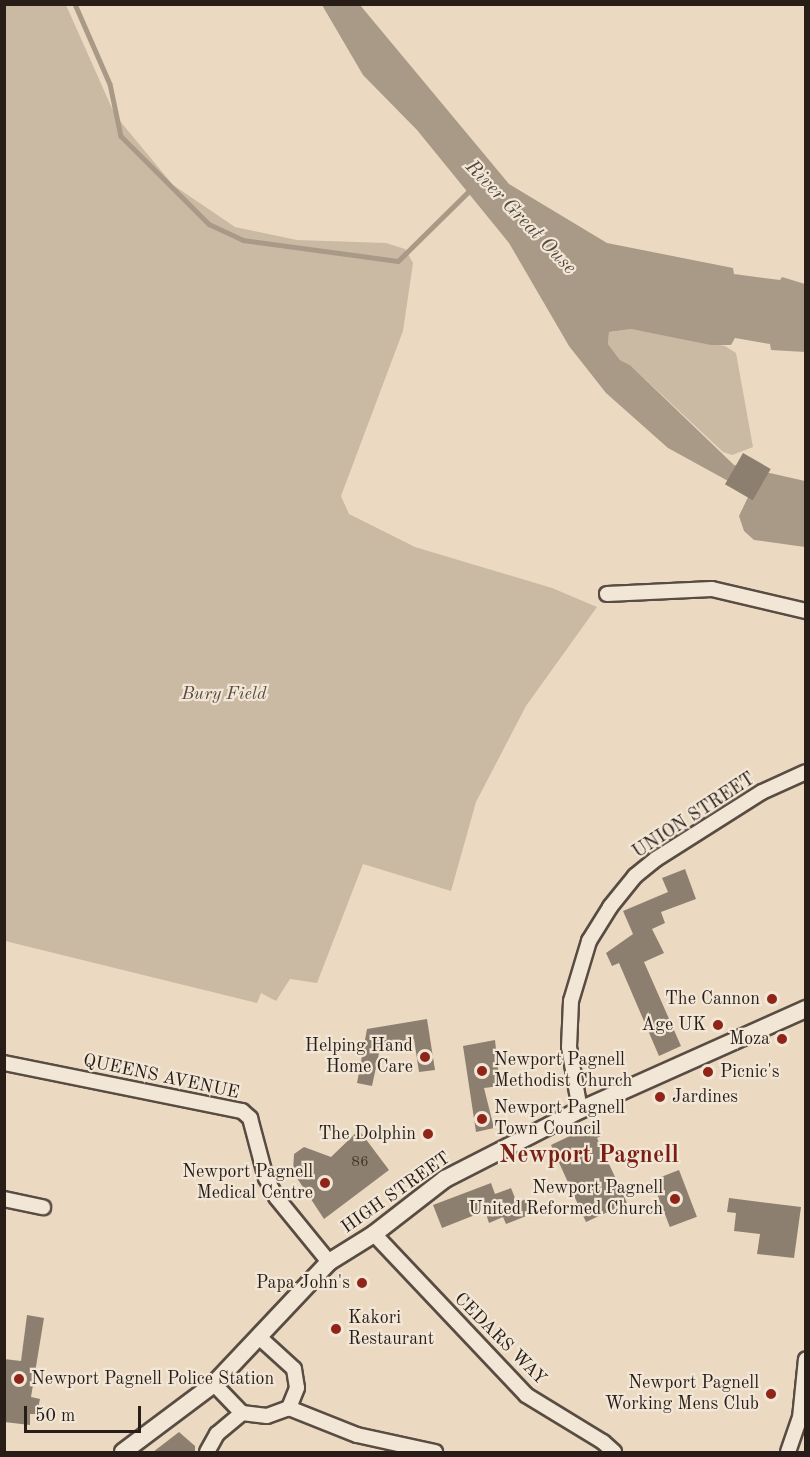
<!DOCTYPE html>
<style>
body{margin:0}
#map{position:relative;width:810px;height:1457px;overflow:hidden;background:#ebdac1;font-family:"Old Standard TT",serif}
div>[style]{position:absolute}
.green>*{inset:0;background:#cabaa4}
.water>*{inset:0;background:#a99a87}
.stream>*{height:4.5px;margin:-2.25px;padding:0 2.25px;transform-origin:2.25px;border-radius:2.25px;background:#a99a87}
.building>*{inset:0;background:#8d7f6f;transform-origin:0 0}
.roads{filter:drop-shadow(2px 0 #594c42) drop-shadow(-2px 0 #594c42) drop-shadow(0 2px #594c42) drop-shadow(0 -2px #594c42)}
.minor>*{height:14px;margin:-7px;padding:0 7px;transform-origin:7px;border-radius:7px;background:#f2e7d7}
.tertiary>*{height:16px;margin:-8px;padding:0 8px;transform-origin:8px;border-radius:8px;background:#f2e7d7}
.dots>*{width:16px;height:16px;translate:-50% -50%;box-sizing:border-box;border:3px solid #f2e7d7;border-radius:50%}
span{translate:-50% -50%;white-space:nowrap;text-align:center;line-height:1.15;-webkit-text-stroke:4.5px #f2e7d7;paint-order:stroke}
.number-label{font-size:15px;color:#41362d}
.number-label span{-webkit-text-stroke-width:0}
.park-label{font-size:18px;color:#594c41;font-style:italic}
.street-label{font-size:18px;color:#281d17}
.poi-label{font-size:18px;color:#281d17}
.right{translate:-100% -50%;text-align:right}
.left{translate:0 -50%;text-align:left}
.water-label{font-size:20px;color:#55493e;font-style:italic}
.district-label{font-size:24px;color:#7a1f14;font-weight:700}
.frame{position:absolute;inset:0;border:6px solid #281d17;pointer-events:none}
.scale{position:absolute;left:24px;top:1406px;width:117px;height:27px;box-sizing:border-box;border:3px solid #281d17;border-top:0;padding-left:8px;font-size:18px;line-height:21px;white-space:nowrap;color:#281d17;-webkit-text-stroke:4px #f2e7d7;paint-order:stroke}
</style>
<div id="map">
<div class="green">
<div style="clip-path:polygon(5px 4px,66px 5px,115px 115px,173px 185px,235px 227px,297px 240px,386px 243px,405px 249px,413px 263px,403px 331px,341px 496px,349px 514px,415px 547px,552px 588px,597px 607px,526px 706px,476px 802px,451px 891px,363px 864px,317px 983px,290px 979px,276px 1001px,261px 993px,257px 1003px,5px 941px)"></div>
<div style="clip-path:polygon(631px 329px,725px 346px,736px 353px,753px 447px,732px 455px,723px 452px,630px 365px,620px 360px,608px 344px,609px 332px)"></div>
</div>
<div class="water">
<div style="clip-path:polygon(322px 5px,360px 5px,509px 184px,607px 243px,733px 268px,734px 274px,780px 280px,782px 277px,805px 284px,805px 352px,771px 350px,770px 344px,735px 338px,731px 345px,711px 345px,631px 329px,609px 332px,608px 344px,620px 360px,630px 365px,734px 465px,805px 481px,805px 547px,754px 540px,744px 531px,739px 516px,750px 493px,668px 448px,606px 393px,569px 346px,509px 243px,417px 130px,363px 75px)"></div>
</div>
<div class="stream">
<div style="left:75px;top:4px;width:87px;rotate:66.4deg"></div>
<div style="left:110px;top:84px;width:53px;rotate:78.1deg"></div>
<div style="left:121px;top:136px;width:124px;rotate:45deg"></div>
<div style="left:209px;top:224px;width:38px;rotate:25deg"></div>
<div style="left:243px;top:240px;width:156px;rotate:7.7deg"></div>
<div style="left:398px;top:261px;width:100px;rotate:-44.6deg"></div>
</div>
<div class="building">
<div style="left:743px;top:453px;width:32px;height:36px;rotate:30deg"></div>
<div style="clip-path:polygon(685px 869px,696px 899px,661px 912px,665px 923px,652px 929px,664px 953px,644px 962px,681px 1046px,659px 1056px,619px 963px,612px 966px,606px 953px,633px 934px,623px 911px,668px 892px,662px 878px)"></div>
<div style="clip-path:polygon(427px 1019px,435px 1070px,419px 1072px,414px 1039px,381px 1044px,372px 1086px,357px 1083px,367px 1029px)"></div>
<div style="clip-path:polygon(495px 1040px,500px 1086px,484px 1088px,494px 1128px,476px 1132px,463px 1046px)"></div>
<div style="clip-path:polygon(597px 1123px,603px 1135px,597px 1138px,627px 1203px,586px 1222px,551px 1145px)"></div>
<div style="clip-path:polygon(359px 1130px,389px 1170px,324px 1219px,293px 1172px,294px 1154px,304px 1147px,331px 1157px)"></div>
<div style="left:679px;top:1170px;width:50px;height:29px;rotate:69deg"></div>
<div style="clip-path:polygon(491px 1183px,495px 1194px,511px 1188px,517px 1203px,528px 1198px,534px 1213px,506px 1224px,503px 1217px,489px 1223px,485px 1211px,442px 1228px,433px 1205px)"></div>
<div style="clip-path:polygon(729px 1198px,801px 1207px,794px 1258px,757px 1254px,760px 1234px,734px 1231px,736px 1213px,727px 1212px)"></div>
<div style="clip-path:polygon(27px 1315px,44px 1318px,31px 1397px,40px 1399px,37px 1414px,30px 1414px,30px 1425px,4px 1422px,4px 1359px,21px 1361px)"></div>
<div style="clip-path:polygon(179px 1432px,195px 1446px,195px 1452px,153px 1452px)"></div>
</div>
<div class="roads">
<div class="minor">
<div style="left:607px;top:594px;width:105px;rotate:-2.7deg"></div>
<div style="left:712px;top:589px;width:97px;rotate:13.2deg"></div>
<div style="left:4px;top:1063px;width:243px;rotate:11.4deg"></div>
<div style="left:242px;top:1111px;width:11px;rotate:41deg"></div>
<div style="left:250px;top:1118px;width:62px;rotate:75.1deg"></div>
<div style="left:266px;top:1178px;width:21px;rotate:62deg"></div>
<div style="left:276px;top:1197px;width:84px;rotate:50.8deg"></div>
<div style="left:580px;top:1110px;width:64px;rotate:-99.9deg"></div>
<div style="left:569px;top:1047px;width:46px;rotate:-87.5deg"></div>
<div style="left:571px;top:1001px;width:63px;rotate:-73.3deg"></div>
<div style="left:589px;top:941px;width:40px;rotate:-58deg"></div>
<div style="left:610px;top:907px;width:40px;rotate:-51deg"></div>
<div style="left:635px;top:876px;width:27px;rotate:-39deg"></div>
<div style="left:656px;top:859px;width:125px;rotate:-32.3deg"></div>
<div style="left:762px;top:792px;width:48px;rotate:-24.4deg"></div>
<div style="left:4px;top:1199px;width:40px;rotate:12deg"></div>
<div style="left:374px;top:1234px;width:221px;rotate:46.6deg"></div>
<div style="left:526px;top:1395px;width:90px;rotate:31.4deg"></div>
<div style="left:603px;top:1442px;width:15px;rotate:42deg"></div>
<div style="left:259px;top:1337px;width:47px;rotate:42.4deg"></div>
<div style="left:294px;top:1369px;width:19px;rotate:81deg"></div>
<div style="left:297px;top:1388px;width:22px;rotate:112deg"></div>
<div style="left:214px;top:1384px;width:40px;rotate:46deg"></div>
<div style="left:242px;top:1413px;width:25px;rotate:7deg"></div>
<div style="left:267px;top:1416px;width:23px;rotate:-20deg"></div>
<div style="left:289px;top:1408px;width:73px;rotate:21.7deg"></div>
<div style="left:357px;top:1435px;width:80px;rotate:12.3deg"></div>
<div style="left:207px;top:1452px;width:21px;rotate:-61deg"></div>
<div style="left:217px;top:1434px;width:33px;rotate:-40deg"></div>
<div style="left:788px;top:1452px;width:36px;rotate:-71deg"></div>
<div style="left:800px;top:1418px;width:59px;rotate:-84.2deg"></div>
</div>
<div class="tertiary">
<div style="left:123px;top:1452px;width:114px;rotate:-36.8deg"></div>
<div style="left:214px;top:1384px;width:168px;rotate:-46.7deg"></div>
<div style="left:329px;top:1262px;width:53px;rotate:-31.9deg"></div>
<div style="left:374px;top:1234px;width:90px;rotate:-37.8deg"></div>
<div style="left:445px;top:1179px;width:152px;rotate:-27.1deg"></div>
<div style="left:580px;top:1110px;width:248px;rotate:-24.1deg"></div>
</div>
</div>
<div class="dots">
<div style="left:772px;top:999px;background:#8f2418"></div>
<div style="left:718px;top:1025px;background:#8f2418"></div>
<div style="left:782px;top:1039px;background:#8f2418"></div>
<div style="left:425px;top:1057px;background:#8f2418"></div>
<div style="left:482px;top:1071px;background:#8f2418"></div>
<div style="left:708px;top:1072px;background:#8f2418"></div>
<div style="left:660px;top:1097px;background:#8f2418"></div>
<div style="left:482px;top:1119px;background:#8f2418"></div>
<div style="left:428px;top:1134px;background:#8f2418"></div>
<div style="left:325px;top:1183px;background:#8f2418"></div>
<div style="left:675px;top:1199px;background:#8f2418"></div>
<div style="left:362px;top:1283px;background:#8f2418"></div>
<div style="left:336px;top:1329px;background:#8f2418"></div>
<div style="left:19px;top:1379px;background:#8f2418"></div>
<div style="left:771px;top:1394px;background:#8f2418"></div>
</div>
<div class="number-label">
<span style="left:360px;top:1163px">86</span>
</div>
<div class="park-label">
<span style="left:224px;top:694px">Bury Field</span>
</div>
<div class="street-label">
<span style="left:694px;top:816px;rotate:-33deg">UNION STREET</span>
<span style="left:161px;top:1077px;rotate:12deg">QUEENS AVENUE</span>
<span style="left:396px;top:1193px;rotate:-35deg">HIGH STREET</span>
<span style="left:500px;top:1339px;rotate:45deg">CEDARS WAY</span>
</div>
<div class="poi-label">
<span class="right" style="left:760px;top:999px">The Cannon</span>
<span class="right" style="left:706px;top:1025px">Age UK</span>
<span class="right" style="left:770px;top:1039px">Moza</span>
<span class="right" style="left:413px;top:1057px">Helping Hand<br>Home Care</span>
<span class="left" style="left:494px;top:1071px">Newport Pagnell<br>Methodist Church</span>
<span class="left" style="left:720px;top:1072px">Picnic's</span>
<span class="left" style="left:672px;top:1097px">Jardines</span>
<span class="left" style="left:494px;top:1119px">Newport Pagnell<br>Town Council</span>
<span class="right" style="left:416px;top:1134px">The Dolphin</span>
<span class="right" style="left:313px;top:1183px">Newport Pagnell<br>Medical Centre</span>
<span class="right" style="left:663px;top:1199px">Newport Pagnell<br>United Reformed Church</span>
<span class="right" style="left:350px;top:1283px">Papa John's</span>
<span class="left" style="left:348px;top:1329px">Kakori<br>Restaurant</span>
<span class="left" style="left:31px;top:1379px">Newport Pagnell Police Station</span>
<span class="right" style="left:759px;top:1394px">Newport Pagnell<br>Working Mens Club</span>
</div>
<div class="water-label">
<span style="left:520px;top:218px;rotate:46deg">River Great Ouse</span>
</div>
<div class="district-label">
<span style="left:589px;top:1157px">Newport Pagnell</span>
</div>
<div class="frame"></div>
<div class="scale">50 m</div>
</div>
